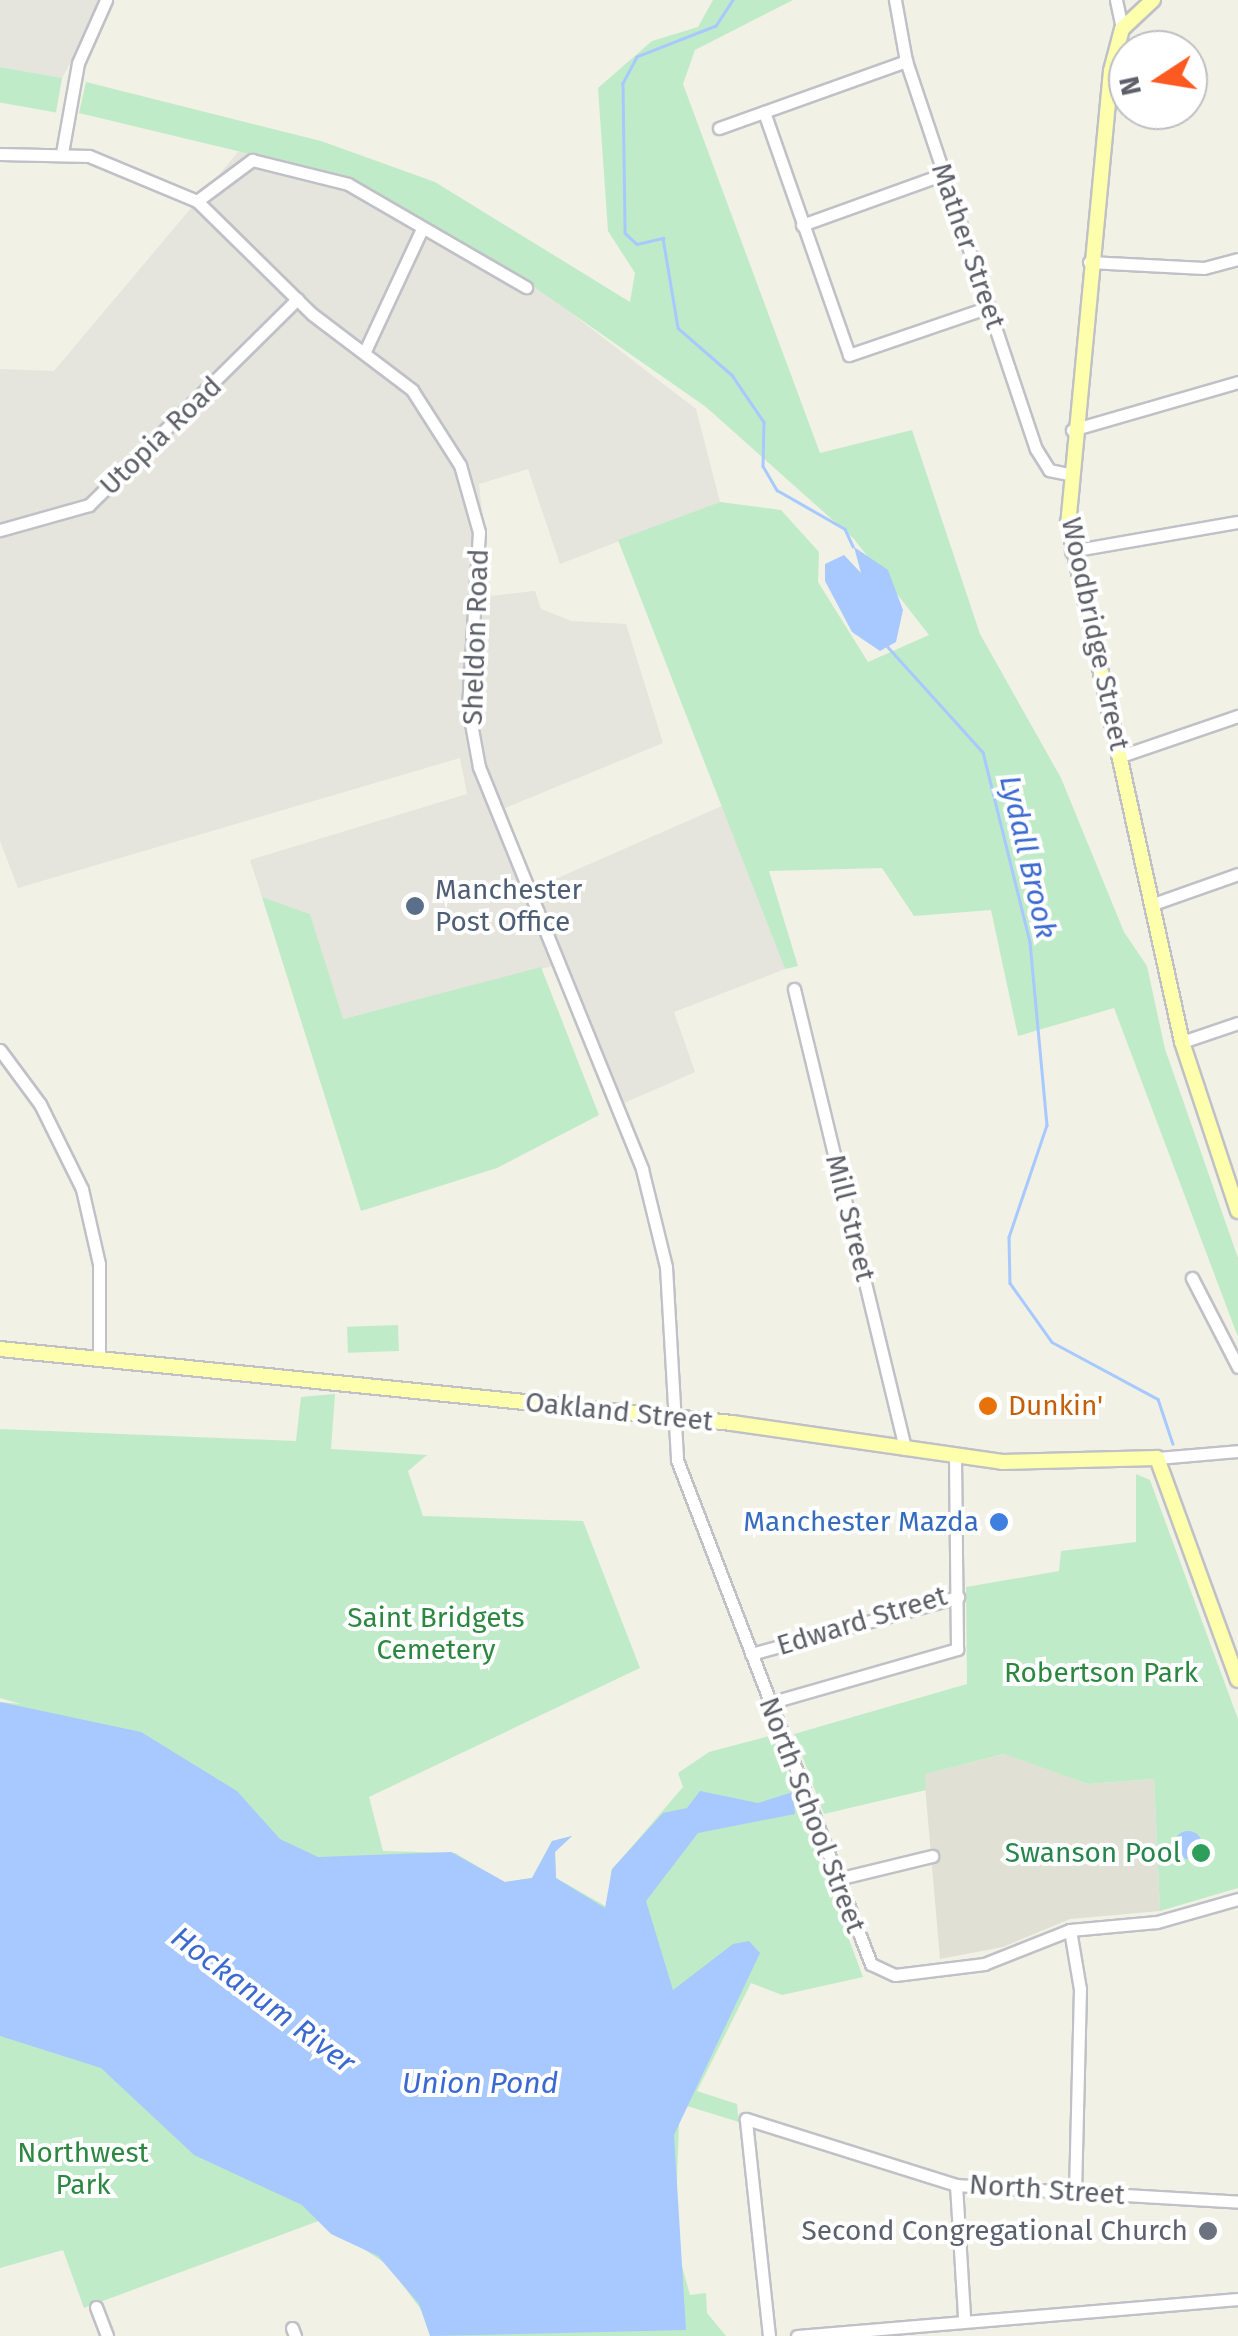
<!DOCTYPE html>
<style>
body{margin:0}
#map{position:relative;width:1238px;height:2336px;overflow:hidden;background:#f1f1e5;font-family:"Fira Sans",sans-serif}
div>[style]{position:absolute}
.industrial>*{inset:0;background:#e5e4dd}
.education>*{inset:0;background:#e1e0d4}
.green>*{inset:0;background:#c0ebc8;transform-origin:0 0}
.water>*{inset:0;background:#a7c9ff}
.round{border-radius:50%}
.stream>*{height:2.5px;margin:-1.25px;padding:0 1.25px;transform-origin:1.25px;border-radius:1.25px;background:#a7c9ff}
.roads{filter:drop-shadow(2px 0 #bfc1c7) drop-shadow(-2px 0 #bfc1c7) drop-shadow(0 2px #bfc1c7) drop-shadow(0 -2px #bfc1c7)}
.minor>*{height:11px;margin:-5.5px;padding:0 5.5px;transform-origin:5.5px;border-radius:5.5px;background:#fff}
.major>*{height:14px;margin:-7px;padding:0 7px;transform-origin:7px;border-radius:7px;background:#fdffac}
.dots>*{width:28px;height:28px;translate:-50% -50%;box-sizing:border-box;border:5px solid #fff;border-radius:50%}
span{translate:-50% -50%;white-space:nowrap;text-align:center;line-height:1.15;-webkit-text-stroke:8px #fff;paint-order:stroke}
.street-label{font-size:28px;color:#5d6068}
.service-label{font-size:28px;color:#4e5e75}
.left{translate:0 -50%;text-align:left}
.food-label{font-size:28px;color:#c56008}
.shop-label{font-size:28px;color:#366cbe}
.right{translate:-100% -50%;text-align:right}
.park-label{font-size:28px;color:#2c8741}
.leisure-label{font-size:28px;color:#27864d}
.worship-label{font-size:28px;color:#5b616d}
.water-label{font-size:30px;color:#3c69d1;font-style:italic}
.north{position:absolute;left:1108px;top:30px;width:100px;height:100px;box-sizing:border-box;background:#fff;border:2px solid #bebfc3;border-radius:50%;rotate:258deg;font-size:28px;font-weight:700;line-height:40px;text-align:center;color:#5d6068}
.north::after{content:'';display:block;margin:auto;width:35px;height:45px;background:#fc5a21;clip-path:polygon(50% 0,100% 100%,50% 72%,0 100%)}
</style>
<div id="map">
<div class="industrial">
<div style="clip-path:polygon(0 0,106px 0,62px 78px,0 67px)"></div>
<div style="clip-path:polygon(239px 151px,354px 179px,537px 287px,696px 409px,720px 502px,560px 564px,528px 469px,479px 484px,491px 596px,535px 591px,541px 609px,571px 621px,626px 624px,663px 743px,505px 808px,535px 888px,722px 806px,785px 969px,674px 1012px,695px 1072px,624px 1103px,564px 963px,342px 1019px,310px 914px,262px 897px,250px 860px,467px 794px,460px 758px,18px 888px,0 841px,0 369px,54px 371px)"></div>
</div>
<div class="education">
<div style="clip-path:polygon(1005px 1754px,1088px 1784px,1154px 1779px,1160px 1911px,1070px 1919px,1003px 1947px,940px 1959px,924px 1774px)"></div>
</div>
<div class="green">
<div style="clip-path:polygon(713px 0,793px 0,695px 50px,683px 84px,820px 453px,912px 430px,980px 634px,1061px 778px,1124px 932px,1147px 966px,1165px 1049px,1238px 1258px,1238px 1337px,1114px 1008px,1018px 1036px,991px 910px,914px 916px,882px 868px,769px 871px,798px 966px,785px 969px,618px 540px,720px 502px,781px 510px,819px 552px,818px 582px,868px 662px,929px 635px,854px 539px,706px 407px,507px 268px,354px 179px,79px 113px,86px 82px,321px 141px,435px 182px,630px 302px,635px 273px,608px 231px,598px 88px,652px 41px,698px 27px)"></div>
<div style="left:0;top:67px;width:63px;height:35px;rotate:10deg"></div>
<div style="clip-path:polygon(262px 897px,310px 914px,343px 1019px,541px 967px,599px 1115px,497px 1168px,361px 1211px)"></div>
<div style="left:398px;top:1325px;width:26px;height:51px;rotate:88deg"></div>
<div style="clip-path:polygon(335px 1394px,331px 1449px,427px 1455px,408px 1471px,423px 1516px,583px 1521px,640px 1668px,369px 1797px,383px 1851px,455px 1853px,504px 1882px,532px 1878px,552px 1841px,572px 1836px,555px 1852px,556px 1878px,609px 1908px,611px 1871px,683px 1787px,678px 1773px,709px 1752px,773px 1735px,863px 1977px,782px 1995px,751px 1983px,697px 2091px,737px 2104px,739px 2122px,687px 2106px,679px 2122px,675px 2241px,690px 2295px,706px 2293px,707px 2313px,726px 2336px,430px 2336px,430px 2322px,389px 2266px,321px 2220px,84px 2308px,63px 2250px,0 2268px,0 1702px,21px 1704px,0 1698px,0 1429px,296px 1441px,301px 1397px)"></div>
<div style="clip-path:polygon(1136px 1474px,1150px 1480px,1238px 1719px,1238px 1888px,1160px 1911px,1154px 1779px,1088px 1784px,1004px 1754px,925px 1774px,926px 1790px,824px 1814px,794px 1734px,967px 1684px,966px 1587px,1059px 1571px,1061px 1551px,1136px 1542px)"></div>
</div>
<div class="water">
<div style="clip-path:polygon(854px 547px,888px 570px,903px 610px,896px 642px,880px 651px,852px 632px,825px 581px,825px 564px,844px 555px,861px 573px)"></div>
<div style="clip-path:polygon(0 1702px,141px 1732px,237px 1791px,280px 1839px,318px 1857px,451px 1852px,505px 1882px,532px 1878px,552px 1841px,572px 1836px,555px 1852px,556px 1878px,605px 1908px,612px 1869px,663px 1813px,687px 1808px,700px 1791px,758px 1803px,793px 1792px,795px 1814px,698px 1833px,646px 1901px,673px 1990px,733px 1944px,749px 1941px,760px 1953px,674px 2135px,686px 2330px,430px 2336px,419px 2304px,378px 2256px,331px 2234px,302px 2205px,194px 2155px,101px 2068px,0 2036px)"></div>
<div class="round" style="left:1174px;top:1831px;width:28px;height:28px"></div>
</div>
<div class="stream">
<div style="left:733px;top:0;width:31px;rotate:123deg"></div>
<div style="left:716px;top:26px;width:85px;rotate:158.6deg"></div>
<div style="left:637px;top:57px;width:30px;rotate:118deg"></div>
<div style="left:623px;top:83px;width:150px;rotate:89.2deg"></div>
<div style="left:625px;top:233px;width:16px;rotate:43deg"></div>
<div style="left:637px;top:244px;width:27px;rotate:-13deg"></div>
<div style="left:663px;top:238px;width:91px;rotate:80.5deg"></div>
<div style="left:678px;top:328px;width:72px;rotate:41deg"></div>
<div style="left:732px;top:375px;width:57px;rotate:55.8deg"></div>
<div style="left:764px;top:422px;width:44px;rotate:91.3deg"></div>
<div style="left:763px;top:466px;width:28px;rotate:60deg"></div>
<div style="left:777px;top:490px;width:78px;rotate:29.8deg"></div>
<div style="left:845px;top:529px;width:19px;rotate:65deg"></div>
<div style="left:888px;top:647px;width:142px;rotate:47.9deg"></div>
<div style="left:983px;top:752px;width:196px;rotate:76.1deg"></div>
<div style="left:1030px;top:942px;width:184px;rotate:84.7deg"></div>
<div style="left:1047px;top:1125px;width:118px;rotate:108.7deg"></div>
<div style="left:1009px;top:1237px;width:46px;rotate:88.8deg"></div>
<div style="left:1010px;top:1283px;width:72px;rotate:54.6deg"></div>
<div style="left:1052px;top:1342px;width:120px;rotate:28.3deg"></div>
<div style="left:1158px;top:1399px;width:47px;rotate:71.6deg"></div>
</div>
<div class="roads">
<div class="minor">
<div style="left:895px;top:0;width:62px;rotate:79.8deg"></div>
<div style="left:906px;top:61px;width:409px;rotate:71.5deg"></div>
<div style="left:1036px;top:449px;width:25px;rotate:58deg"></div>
<div style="left:1049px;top:470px;width:19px;rotate:12deg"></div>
<div style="left:1116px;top:0;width:30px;rotate:78deg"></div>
<div style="left:764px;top:112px;width:257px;rotate:70.7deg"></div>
<div style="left:849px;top:355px;width:148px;rotate:-18.9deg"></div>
<div style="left:719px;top:128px;width:199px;rotate:-19.7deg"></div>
<div style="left:62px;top:153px;width:91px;rotate:-79.9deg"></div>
<div style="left:78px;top:63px;width:69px;rotate:-66deg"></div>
<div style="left:0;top:154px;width:89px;rotate:1.3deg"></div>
<div style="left:89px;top:156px;width:117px;rotate:22.6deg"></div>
<div style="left:197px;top:201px;width:161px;rotate:44.5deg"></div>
<div style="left:312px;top:314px;width:126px;rotate:37.2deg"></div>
<div style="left:412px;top:390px;width:89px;rotate:57.4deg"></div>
<div style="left:460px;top:465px;width:70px;rotate:74.2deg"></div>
<div style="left:479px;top:532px;width:175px;rotate:93.6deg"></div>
<div style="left:468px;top:707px;width:61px;rotate:79.6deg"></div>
<div style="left:479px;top:767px;width:434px;rotate:67.9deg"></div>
<div style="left:642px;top:1169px;width:101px;rotate:76.2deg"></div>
<div style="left:666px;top:1267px;width:193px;rotate:86.7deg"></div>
<div style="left:677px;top:1460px;width:540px;rotate:68.95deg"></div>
<div style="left:871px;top:1964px;width:26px;rotate:25deg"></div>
<div style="left:895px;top:1975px;width:90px;rotate:-7deg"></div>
<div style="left:984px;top:1964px;width:92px;rotate:-21.6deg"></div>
<div style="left:1070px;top:1930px;width:87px;rotate:-5.3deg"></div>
<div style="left:1157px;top:1922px;width:84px;rotate:-15.9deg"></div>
<div style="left:197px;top:201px;width:69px;rotate:-36.7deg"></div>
<div style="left:252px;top:160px;width:99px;rotate:14deg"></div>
<div style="left:348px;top:184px;width:206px;rotate:30.1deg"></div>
<div style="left:802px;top:225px;width:151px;rotate:-19.8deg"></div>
<div style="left:1089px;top:262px;width:115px;rotate:3deg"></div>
<div style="left:1204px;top:268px;width:35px;rotate:-15deg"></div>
<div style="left:365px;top:351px;width:132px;rotate:-65deg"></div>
<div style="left:1072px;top:430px;width:173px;rotate:-16.1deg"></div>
<div style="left:0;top:530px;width:92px;rotate:-15.7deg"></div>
<div style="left:89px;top:505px;width:293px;rotate:-44.7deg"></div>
<div style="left:1071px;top:551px;width:169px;rotate:-9.9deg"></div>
<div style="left:1121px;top:756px;width:124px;rotate:-18.9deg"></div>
<div style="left:1153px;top:904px;width:90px;rotate:-19.4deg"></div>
<div style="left:794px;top:989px;width:473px;rotate:76.4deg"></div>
<div style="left:1182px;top:1042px;width:59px;rotate:-18.7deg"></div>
<div style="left:0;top:1050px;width:67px;rotate:53.5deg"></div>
<div style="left:40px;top:1104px;width:95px;rotate:63.7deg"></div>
<div style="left:82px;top:1189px;width:77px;rotate:77.2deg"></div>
<div style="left:99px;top:1264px;width:92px;rotate:90deg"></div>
<div style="left:1192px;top:1278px;width:100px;rotate:62.7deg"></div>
<div style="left:1157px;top:1458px;width:81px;rotate:-4.9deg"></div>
<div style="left:751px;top:1654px;width:215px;rotate:-15.4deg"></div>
<div style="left:769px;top:1703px;width:196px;rotate:-16deg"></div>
<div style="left:957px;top:1649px;width:192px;rotate:-90.6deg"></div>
<div style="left:837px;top:1879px;width:98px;rotate:-13.6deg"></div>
<div style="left:1070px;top:1930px;width:60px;rotate:80.4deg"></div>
<div style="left:1080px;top:1989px;width:203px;rotate:91.4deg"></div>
<div style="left:956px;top:2185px;width:131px;rotate:86.5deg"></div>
<div style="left:96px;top:2307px;width:31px;rotate:69deg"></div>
<div style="left:292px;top:2328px;width:9px;rotate:69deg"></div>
<div style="left:769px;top:2336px;width:218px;rotate:-96.1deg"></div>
<div style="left:746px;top:2119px;width:220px;rotate:17.4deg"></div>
<div style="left:956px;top:2185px;width:283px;rotate:3.4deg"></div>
<div style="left:797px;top:2336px;width:443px;rotate:-4.8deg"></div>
</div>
<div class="major">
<div style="left:1153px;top:0;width:42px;rotate:136.9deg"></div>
<div style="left:1122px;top:29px;width:43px;rotate:104.7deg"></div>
<div style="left:1111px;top:71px;width:453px;rotate:95.4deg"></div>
<div style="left:1068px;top:522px;width:532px;rotate:77.63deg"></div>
<div style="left:1182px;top:1042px;width:178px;rotate:71.7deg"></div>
<div style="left:0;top:1349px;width:736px;rotate:5.77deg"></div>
<div style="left:732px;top:1423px;width:273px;rotate:8.2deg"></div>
<div style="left:1002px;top:1462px;width:155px;rotate:-1.5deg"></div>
<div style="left:1157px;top:1458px;width:236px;rotate:70deg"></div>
</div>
</div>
<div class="dots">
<div style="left:415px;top:906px;background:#5c6f8a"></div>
<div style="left:988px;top:1406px;background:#e8710a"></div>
<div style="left:999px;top:1522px;background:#3f7fe0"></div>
<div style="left:1201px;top:1853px;background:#2e9e5b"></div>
<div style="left:1208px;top:2231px;background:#6b7280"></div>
</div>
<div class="street-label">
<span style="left:968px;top:246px;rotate:71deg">Mather Street</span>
<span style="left:161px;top:436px;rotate:-44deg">Utopia Road</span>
<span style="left:1095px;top:634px;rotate:78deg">Woodbridge Street</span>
<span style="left:476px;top:637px;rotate:-88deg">Sheldon Road</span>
<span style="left:850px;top:1218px;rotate:76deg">Mill Street</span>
<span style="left:619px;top:1412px;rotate:6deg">Oakland Street</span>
<span style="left:862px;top:1621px;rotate:-17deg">Edward Street</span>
<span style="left:812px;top:1815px;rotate:69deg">North School Street</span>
<span style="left:1047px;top:2190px;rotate:4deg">North Street</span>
</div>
<div class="service-label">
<span class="left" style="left:435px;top:906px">Manchester<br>Post Office</span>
</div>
<div class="food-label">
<span class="left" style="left:1008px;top:1406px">Dunkin'</span>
</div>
<div class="shop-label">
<span class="right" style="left:979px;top:1522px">Manchester Mazda</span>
</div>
<div class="park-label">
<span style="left:436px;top:1634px">Saint Bridgets<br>Cemetery</span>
<span style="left:1101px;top:1673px">Robertson Park</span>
<span style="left:83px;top:2169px">Northwest<br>Park</span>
</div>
<div class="leisure-label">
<span class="right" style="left:1181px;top:1853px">Swanson Pool</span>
</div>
<div class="worship-label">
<span class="right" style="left:1188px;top:2231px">Second Congregational Church</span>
</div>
<div class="water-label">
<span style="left:1028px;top:857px;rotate:77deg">Lydall Brook</span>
<span style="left:263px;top:2000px;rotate:37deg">Hockanum River</span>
<span style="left:480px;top:2083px">Union Pond</span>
</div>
<div class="north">N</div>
</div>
